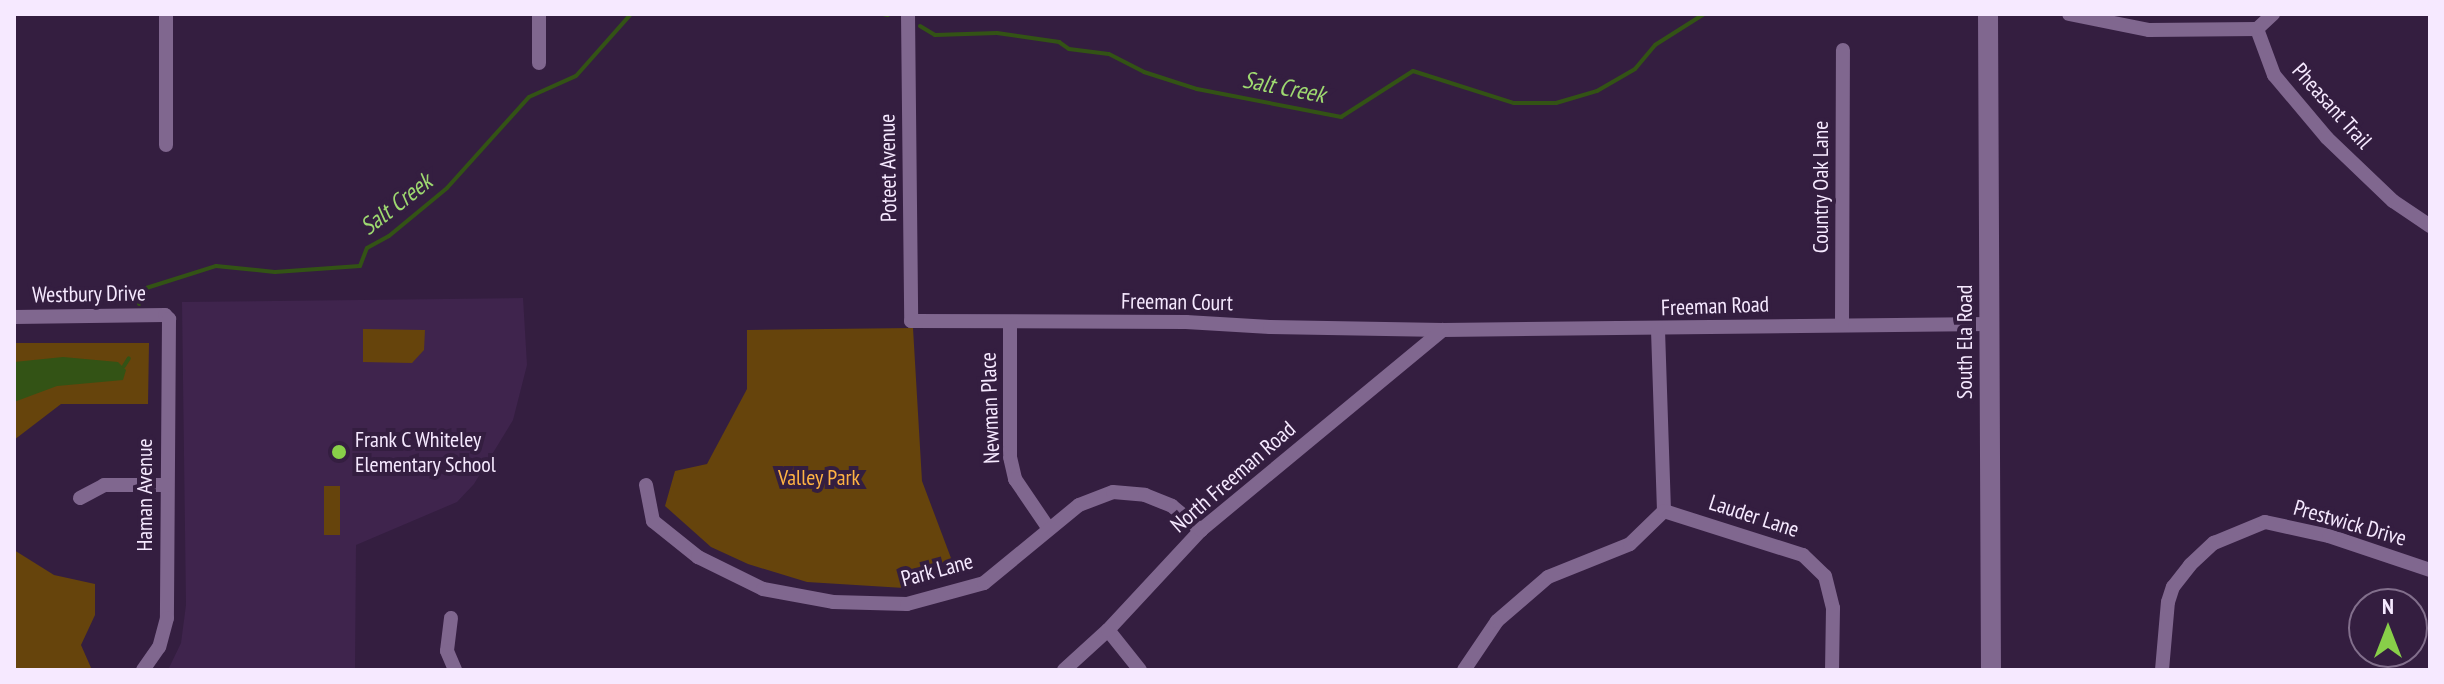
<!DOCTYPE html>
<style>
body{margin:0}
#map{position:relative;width:2444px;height:684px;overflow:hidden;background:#341e40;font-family:"PT Sans Narrow",sans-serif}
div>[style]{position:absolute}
.built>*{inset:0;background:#3f244d}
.green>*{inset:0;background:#66440c;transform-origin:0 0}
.water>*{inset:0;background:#335315}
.stream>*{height:4px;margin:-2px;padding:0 2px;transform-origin:2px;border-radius:2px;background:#335315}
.minor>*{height:14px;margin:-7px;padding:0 7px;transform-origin:7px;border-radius:7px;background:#80678f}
.secondary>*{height:20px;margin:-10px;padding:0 10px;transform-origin:10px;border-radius:10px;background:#80678f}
.dots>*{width:22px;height:22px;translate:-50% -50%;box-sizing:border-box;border:4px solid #341e40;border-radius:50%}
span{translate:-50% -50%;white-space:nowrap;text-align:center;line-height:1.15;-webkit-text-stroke:8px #341e40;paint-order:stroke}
.street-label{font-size:22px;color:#f6e9ff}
.poi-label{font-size:22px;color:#f6e9ff}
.left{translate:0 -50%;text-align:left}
.park-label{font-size:22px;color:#ffb343}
.water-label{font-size:24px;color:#9ed970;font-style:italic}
.frame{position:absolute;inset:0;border:16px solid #f6e9ff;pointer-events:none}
.north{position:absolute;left:2348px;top:588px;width:80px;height:80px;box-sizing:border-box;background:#341e40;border:2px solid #826f8c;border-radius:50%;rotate:0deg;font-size:22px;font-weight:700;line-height:32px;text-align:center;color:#f6e9ff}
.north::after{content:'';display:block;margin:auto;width:28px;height:36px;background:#88cf49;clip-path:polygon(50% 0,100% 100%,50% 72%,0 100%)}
</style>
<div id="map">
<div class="built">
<div style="clip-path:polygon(523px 298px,527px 365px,513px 420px,474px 484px,457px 502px,356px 545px,355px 670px,168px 670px,181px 643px,186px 605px,182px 302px)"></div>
</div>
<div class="green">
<div style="clip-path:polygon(913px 328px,922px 481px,957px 574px,904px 588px,807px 582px,748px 564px,711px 547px,665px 506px,675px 471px,707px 464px,747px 389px,747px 330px)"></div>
<div style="clip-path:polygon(363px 329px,425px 330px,424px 350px,412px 363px,363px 362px)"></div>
<div style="clip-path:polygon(14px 343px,149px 343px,148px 404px,61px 404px,14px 440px)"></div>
<div style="left:324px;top:486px;width:16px;height:49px"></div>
<div style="clip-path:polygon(14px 550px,54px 575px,95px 584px,95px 615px,81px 645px,92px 670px,14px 670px)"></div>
</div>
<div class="water">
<div style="clip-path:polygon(63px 357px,118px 362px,126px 370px,123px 380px,57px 386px,14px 402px,14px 362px)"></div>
</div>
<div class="stream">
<div style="left:883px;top:14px;width:5px;rotate:11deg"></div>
<div style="left:920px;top:26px;width:17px;rotate:31deg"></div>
<div style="left:935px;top:35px;width:62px;rotate:-1.8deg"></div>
<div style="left:997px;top:33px;width:63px;rotate:8.3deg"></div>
<div style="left:1059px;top:42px;width:12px;rotate:35deg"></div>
<div style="left:1069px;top:49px;width:40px;rotate:7.1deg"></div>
<div style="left:1109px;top:54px;width:39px;rotate:27deg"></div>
<div style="left:1144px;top:72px;width:56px;rotate:17.8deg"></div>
<div style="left:1197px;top:89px;width:147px;rotate:11deg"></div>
<div style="left:1341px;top:117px;width:85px;rotate:-32.6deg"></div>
<div style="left:1413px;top:71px;width:106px;rotate:17.6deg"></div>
<div style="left:1514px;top:103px;width:42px"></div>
<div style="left:1556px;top:103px;width:43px;rotate:-16.3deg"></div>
<div style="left:1597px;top:91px;width:44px;rotate:-30.1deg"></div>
<div style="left:1635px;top:69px;width:31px;rotate:-50deg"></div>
<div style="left:1655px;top:45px;width:58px;rotate:-32.3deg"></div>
<div style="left:139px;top:304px;width:14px;rotate:-86deg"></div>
<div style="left:140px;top:290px;width:80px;rotate:-17.5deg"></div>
<div style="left:216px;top:266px;width:59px;rotate:5.8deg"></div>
<div style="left:275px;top:272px;width:85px;rotate:-4deg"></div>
<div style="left:360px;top:266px;width:19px;rotate:-69deg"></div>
<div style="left:367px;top:248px;width:25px;rotate:-29deg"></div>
<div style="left:389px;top:236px;width:75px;rotate:-39.6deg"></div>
<div style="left:447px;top:188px;width:122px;rotate:-48deg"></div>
<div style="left:529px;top:97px;width:51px;rotate:-24.1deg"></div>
<div style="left:576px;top:76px;width:83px;rotate:-48.4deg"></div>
<div style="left:124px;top:366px;width:9px;rotate:-58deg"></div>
</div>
<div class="minor">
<div style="left:539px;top:14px;width:49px;rotate:90deg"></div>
<div style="left:908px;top:14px;width:307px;rotate:89.4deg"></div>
<div style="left:911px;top:321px;width:275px;rotate:0.2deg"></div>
<div style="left:1186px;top:322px;width:84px;rotate:3.4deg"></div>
<div style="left:1270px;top:327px;width:173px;rotate:1deg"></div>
<div style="left:1443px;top:330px;width:546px;rotate:-0.63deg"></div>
<div style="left:2069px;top:14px;width:82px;rotate:11.3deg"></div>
<div style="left:2149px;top:30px;width:108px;rotate:-0.5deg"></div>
<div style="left:2257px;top:29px;width:49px;rotate:69.7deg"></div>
<div style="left:2274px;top:75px;width:82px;rotate:49.9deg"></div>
<div style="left:2327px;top:138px;width:91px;rotate:43.7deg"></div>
<div style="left:2393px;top:201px;width:45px;rotate:34deg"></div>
<div style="left:2257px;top:29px;width:22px;rotate:-43deg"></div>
<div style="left:166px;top:145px;width:131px;rotate:-90deg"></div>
<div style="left:14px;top:317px;width:151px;rotate:-0.8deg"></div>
<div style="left:165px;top:315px;width:6px;rotate:45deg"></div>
<div style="left:169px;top:319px;width:299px;rotate:90.4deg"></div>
<div style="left:167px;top:618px;width:30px;rotate:105deg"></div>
<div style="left:159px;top:647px;width:28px;rotate:125deg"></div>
<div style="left:1010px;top:324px;width:133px;rotate:90deg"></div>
<div style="left:1010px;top:457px;width:23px;rotate:77deg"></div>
<div style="left:1015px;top:479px;width:60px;rotate:55.8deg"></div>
<div style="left:1842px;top:324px;width:274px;rotate:-89.8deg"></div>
<div style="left:1658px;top:330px;width:181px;rotate:88.1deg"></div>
<div style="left:646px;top:485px;width:37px;rotate:79deg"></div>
<div style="left:653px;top:521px;width:58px;rotate:38.7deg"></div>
<div style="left:698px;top:557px;width:72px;rotate:26.2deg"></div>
<div style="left:763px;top:589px;width:71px;rotate:10.5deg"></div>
<div style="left:833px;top:602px;width:74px;rotate:1.5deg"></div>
<div style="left:907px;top:604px;width:80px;rotate:-15.3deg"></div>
<div style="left:984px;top:583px;width:123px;rotate:-39.4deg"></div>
<div style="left:1079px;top:505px;width:36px;rotate:-21deg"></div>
<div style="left:1113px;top:492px;width:32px;rotate:5deg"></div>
<div style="left:1145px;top:495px;width:29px;rotate:22deg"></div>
<div style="left:1172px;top:506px;width:38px;rotate:40deg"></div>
<div style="left:80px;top:498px;width:27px;rotate:-28deg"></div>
<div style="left:104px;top:485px;width:63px"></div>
<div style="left:451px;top:618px;width:33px;rotate:97deg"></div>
<div style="left:447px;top:651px;width:21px;rotate:67deg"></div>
<div style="left:1108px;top:630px;width:51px;rotate:51.3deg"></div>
<div style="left:1064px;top:670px;width:59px;rotate:-42.3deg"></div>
<div style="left:1108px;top:630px;width:137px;rotate:-47.1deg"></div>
<div style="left:1201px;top:530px;width:314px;rotate:-39.6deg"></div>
<div style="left:1464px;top:670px;width:59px;rotate:-56deg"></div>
<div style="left:1497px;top:621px;width:67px;rotate:-40.8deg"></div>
<div style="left:1548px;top:577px;width:88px;rotate:-21.9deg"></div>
<div style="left:1630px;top:544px;width:47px;rotate:-44.1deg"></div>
<div style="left:1664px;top:511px;width:146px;rotate:17.6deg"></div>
<div style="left:1803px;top:555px;width:30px;rotate:44deg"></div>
<div style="left:1825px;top:576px;width:33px;rotate:76deg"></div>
<div style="left:1833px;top:608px;width:62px;rotate:90.9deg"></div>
<div style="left:2162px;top:670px;width:68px;rotate:-85deg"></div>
<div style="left:2168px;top:602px;width:16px;rotate:-72deg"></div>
<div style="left:2173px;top:587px;width:28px;rotate:-52deg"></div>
<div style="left:2190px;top:565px;width:33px;rotate:-43deg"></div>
<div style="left:2214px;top:543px;width:55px;rotate:-22.4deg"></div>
<div style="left:2265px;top:522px;width:66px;rotate:12.3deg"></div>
<div style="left:2329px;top:536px;width:107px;rotate:18.6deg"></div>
</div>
<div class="secondary">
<div style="left:1988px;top:14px;width:656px;rotate:89.74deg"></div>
</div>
<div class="dots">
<div style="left:339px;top:452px;background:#88cf49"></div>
</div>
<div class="street-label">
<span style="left:2332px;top:106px;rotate:48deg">Pheasant Trail</span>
<span style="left:888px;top:168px;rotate:-91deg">Poteet Avenue</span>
<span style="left:1821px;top:187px;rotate:-90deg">Country Oak Lane</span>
<span style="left:89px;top:294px;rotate:-1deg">Westbury Drive</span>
<span style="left:1177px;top:302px;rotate:1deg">Freeman Court</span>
<span style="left:1715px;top:306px;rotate:-2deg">Freeman Road</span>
<span style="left:1965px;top:342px;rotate:-90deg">South Ela Road</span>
<span style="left:990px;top:408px;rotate:-92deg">Newman Place</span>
<span style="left:1233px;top:477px;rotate:-41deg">North Freeman Road</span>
<span style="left:145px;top:495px;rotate:-90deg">Haman Avenue</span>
<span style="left:1754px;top:516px;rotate:18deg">Lauder Lane</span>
<span style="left:2350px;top:523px;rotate:16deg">Prestwick Drive</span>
<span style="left:937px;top:570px;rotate:-15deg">Park Lane</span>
</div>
<div class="poi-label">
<span class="left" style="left:355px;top:452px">Frank C Whiteley<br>Elementary School</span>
</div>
<div class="park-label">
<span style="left:819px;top:478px">Valley Park</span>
</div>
<div class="water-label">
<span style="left:1284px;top:87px;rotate:11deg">Salt Creek</span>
<span style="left:396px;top:204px;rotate:-38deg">Salt Creek</span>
</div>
<div class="frame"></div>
<div class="north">N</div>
</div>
